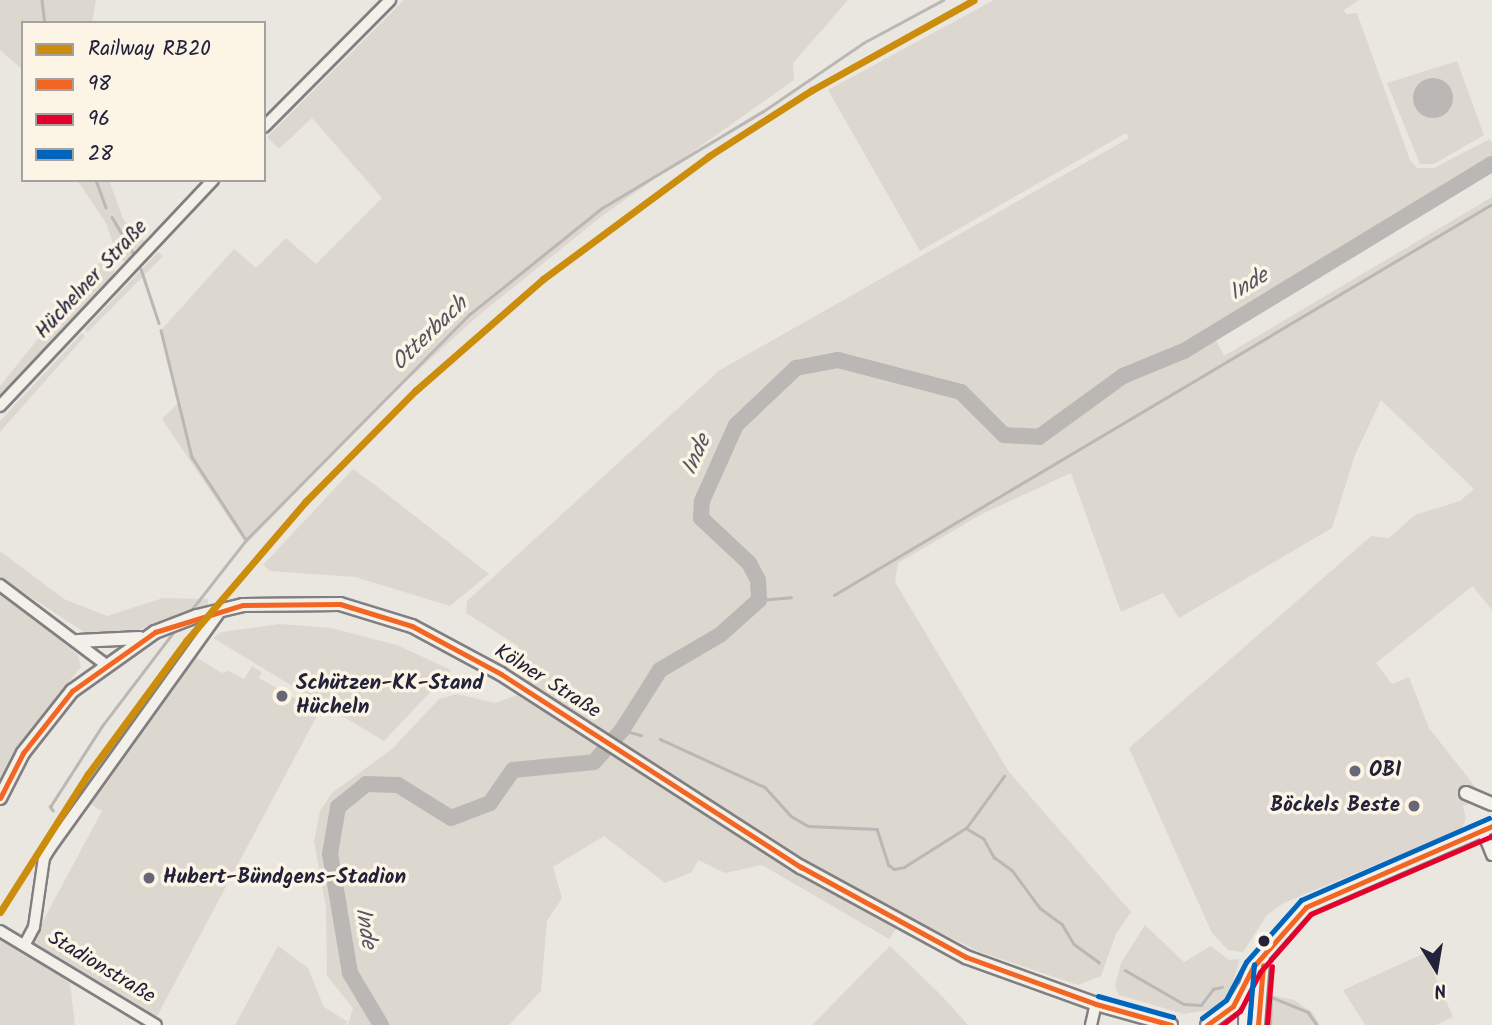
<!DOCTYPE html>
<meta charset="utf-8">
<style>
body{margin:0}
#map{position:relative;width:1492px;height:1025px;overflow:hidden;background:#eae7e0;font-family:Kalam,sans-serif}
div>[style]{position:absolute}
.built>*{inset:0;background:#dcd7d1}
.green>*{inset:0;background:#dcd8d0}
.water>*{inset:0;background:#bab7b5}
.round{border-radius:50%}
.stream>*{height:2.5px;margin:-1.25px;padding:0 1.25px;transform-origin:1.25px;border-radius:1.25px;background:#bab7b5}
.river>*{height:16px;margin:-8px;padding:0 8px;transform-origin:8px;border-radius:8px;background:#bab7b5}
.roads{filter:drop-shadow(2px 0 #807f81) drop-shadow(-2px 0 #807f81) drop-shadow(0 2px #807f81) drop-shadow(0 -2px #807f81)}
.minor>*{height:10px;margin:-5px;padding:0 5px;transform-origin:5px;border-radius:5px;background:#f3f0ea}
.major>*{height:12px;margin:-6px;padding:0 6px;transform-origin:6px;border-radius:6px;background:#f3f0ea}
.bus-1>*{height:5px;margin:-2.5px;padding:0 2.5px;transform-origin:2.5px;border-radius:2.5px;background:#f26522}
.bus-2>*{height:5px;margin:-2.5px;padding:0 2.5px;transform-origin:2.5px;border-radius:2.5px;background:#e4002b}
.bus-3>*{height:5px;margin:-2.5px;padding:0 2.5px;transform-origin:2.5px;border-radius:2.5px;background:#0065bd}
.rail-1>*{height:7px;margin:-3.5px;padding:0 3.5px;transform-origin:3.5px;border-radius:3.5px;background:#cc8c0c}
.dots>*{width:19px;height:19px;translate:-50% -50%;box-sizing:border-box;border:4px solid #fcf5e5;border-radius:50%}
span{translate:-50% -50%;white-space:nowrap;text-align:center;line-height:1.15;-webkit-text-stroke:7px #fcf5e5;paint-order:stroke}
.street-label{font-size:21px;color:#22223b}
.poi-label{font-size:21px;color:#22223b;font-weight:700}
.left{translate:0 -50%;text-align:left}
.right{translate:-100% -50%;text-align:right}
.water-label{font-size:23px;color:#575564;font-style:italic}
.legend{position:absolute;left:21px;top:21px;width:245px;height:161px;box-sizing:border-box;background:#fcf5e5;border:2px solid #a5a1a1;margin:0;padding:9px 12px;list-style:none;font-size:21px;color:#22223b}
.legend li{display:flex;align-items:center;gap:14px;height:35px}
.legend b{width:35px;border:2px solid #a5a1a1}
.north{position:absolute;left:1401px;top:934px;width:70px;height:70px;-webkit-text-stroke:5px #fcf5e5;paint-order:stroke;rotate:169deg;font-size:19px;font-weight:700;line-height:28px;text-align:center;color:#22223b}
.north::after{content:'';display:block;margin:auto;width:24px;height:32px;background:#22223b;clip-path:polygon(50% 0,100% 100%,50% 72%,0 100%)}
</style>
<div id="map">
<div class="built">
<div style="clip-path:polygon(1457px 61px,1484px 135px,1434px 164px,1420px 164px,1387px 83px)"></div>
<div style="clip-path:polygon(1415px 515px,1474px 585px,1376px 663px,1392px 684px,1409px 677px,1429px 728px,1484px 798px,1463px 806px,1466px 819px,1461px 829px,1212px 933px,1129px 748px,1371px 536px,1389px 538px)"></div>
<div style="clip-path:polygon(0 938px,69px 975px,75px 1025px,0 1025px)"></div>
<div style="clip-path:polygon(942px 996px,968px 1025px,910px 1025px)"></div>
</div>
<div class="green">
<div style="clip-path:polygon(0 0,96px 0,92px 23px,23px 23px,23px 70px,0 50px)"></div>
<div style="clip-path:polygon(404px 0,848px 0,793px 63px,794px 80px,602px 216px,479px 315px,391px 395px,246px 544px,162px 419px,179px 402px,162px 329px,234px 249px,256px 268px,286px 238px,316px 264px,382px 198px,312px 118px,279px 149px,267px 137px)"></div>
<div style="clip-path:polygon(994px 0,1359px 0,1344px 10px,1346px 14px,1357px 13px,1410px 160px,1417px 168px,1434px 168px,1490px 139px,1492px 143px,1492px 156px,1210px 328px,1224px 356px,1492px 197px,1492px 610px,1415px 515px,1460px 501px,1474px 489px,1381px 400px,1355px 455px,1332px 528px,1179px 618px,1163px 593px,1121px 612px,1071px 473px,982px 514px,898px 563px,895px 582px,1009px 772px,1131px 912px,1116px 934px,1101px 976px,1078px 985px,980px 952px,868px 897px,805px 859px,528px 681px,518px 646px,466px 613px,467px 601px,720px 370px,1129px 138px,1126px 133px,920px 251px,828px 90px)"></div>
<div style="clip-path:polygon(77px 180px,109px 180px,123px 219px,147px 244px,128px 261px,122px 261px,116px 252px,106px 223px)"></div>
<div style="clip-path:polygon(158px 252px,163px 256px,87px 333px,85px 329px)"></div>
<div style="clip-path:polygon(103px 258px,110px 258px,115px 268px,112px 280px,0 398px,0 386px)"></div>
<div style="clip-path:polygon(82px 333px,85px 336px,0 432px,0 421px)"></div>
<div style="clip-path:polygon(353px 469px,379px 488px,489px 574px,450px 606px,355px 577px,270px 571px,263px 565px)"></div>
<div style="clip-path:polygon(0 551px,64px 599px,107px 616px,163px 598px,208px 599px,208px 605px,133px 632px,90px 636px,0 577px)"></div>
<div style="clip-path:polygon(0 591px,78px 655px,81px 667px,17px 747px,0 779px)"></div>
<div style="clip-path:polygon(280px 624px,331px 628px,397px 645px,451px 670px,384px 741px,213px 638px,221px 632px)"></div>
<div style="clip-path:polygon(190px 654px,222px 673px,229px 671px,244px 679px,252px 666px,262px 672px,259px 678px,319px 712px,155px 1020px,30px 945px,102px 811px,87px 802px)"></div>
<div style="clip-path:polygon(457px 694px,495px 703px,517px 695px,896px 929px,889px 939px,762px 865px,725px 873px,698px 860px,692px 872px,665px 883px,604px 836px,553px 867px,562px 898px,547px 921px,541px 991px,509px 1025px,348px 1025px,353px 1008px,327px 976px,326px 908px,314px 841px,320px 811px,332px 793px,392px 749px,439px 699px)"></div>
<div style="clip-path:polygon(1285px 902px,1267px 915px,1243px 952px,1228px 950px,1212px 933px)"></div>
<div style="clip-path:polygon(1145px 925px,1184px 962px,1211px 946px,1229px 960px,1240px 959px,1229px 995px,1215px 1009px,1184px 1014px,1119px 995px,1115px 986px,1121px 963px)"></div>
<div style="clip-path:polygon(278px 946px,308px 968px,324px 1007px,348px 1022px,345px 1025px,235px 1025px)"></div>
<div style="clip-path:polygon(890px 946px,942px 996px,910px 1025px,812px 1025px)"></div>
<div style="clip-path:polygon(1425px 953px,1453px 1017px,1436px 1025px,1365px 1025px,1343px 990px)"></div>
<div style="clip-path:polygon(1268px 994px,1294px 1000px,1312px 1012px,1320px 1025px,1267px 1025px)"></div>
</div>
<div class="water">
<div class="round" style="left:1413px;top:78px;width:40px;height:40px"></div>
</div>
<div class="stream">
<div style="left:42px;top:0;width:23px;rotate:83deg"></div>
<div style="left:96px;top:180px;width:29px;rotate:70deg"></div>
<div style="left:112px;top:217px;width:45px;rotate:59.5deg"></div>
<div style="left:141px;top:269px;width:57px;rotate:71.6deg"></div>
<div style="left:161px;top:330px;width:131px;rotate:76.3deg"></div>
<div style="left:192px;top:457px;width:97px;rotate:56.8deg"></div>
<div style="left:834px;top:595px;width:765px;rotate:-30.72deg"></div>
<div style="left:759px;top:600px;width:32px;rotate:-5deg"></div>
<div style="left:189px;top:613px;width:93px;rotate:-52deg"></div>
<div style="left:246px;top:540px;width:318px;rotate:-45.3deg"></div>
<div style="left:470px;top:314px;width:169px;rotate:-38.8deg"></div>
<div style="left:602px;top:208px;width:187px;rotate:-31deg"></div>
<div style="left:762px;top:112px;width:122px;rotate:-34.3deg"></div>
<div style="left:863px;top:43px;width:91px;rotate:-28.3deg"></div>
<div style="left:622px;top:730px;width:20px;rotate:15deg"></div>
<div style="left:660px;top:739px;width:115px;rotate:24.6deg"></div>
<div style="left:765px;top:787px;width:39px;rotate:48deg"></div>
<div style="left:791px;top:816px;width:20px;rotate:30deg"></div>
<div style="left:808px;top:826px;width:69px;rotate:2.5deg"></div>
<div style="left:877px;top:829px;width:38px;rotate:72deg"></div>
<div style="left:889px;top:865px;width:6px;rotate:39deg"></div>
<div style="left:894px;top:869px;width:10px;rotate:-11deg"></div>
<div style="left:904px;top:867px;width:73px;rotate:-32.2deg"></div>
<div style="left:966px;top:828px;width:21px;rotate:31deg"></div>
<div style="left:984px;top:839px;width:21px;rotate:61deg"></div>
<div style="left:994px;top:857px;width:22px;rotate:36deg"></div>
<div style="left:1012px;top:870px;width:47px;rotate:53.6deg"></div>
<div style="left:1040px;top:908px;width:27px;rotate:36deg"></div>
<div style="left:1062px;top:924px;width:23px;rotate:59deg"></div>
<div style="left:1074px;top:944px;width:31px;rotate:36deg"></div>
<div style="left:53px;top:811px;width:5px;rotate:-127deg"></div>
<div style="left:50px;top:807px;width:96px;rotate:-57.3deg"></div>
<div style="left:102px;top:726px;width:122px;rotate:-52.7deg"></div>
<div style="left:967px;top:827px;width:63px;rotate:-54deg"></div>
<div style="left:1125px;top:970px;width:68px;rotate:30deg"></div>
<div style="left:1184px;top:1004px;width:17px;rotate:3deg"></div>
<div style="left:1201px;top:1005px;width:20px;rotate:-53deg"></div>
<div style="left:1213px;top:989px;width:9px;rotate:-13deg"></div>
<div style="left:1270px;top:1025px;width:28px;rotate:-88deg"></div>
<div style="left:1271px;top:997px;width:40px;rotate:22deg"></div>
<div style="left:1308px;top:1012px;width:16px;rotate:55deg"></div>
</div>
<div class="river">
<div style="left:381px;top:1025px;width:61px;rotate:-120.8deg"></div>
<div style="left:350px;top:973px;width:121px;rotate:-99.5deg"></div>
<div style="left:330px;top:854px;width:48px;rotate:-80.3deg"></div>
<div style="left:338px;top:807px;width:36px;rotate:-39deg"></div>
<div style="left:366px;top:784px;width:32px;rotate:2deg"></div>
<div style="left:398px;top:785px;width:62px;rotate:31.9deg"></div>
<div style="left:451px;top:818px;width:42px;rotate:-21deg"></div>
<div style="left:490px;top:803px;width:40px;rotate:-55.1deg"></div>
<div style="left:513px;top:770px;width:81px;rotate:-5.6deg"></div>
<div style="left:594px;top:762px;width:43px;rotate:-48.8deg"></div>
<div style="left:622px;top:730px;width:71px;rotate:-57.7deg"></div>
<div style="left:660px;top:670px;width:69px;rotate:-30.3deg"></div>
<div style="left:720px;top:635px;width:52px;rotate:-41.9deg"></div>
<div style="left:759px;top:600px;width:20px;rotate:-93deg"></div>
<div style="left:758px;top:580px;width:19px;rotate:-118deg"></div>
<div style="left:749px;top:563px;width:66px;rotate:-136.8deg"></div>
<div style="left:701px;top:518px;width:17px;rotate:-87deg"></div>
<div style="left:702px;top:501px;width:83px;rotate:-65.9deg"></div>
<div style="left:736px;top:425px;width:83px;rotate:-43.5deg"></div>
<div style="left:796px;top:368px;width:43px;rotate:-10.8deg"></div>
<div style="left:838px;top:360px;width:127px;rotate:14.6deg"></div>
<div style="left:961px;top:392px;width:61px;rotate:45deg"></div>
<div style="left:1004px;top:435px;width:35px;rotate:3deg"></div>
<div style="left:1039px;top:437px;width:104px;rotate:-36deg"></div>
<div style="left:1123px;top:376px;width:66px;rotate:-22.3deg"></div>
<div style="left:1184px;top:351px;width:360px;rotate:-31.3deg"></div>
</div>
<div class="roads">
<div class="minor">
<div style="left:264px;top:127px;width:179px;rotate:-45.2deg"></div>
<div style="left:0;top:406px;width:311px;rotate:-46.7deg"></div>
<div style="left:0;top:585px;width:131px;rotate:37deg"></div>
<div style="left:1482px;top:830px;width:27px;rotate:68deg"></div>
<div style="left:0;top:931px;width:182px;rotate:31.1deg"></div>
<div style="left:25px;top:944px;width:19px;rotate:-62deg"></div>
<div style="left:34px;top:927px;width:70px;rotate:-81.8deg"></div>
<div style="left:44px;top:858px;width:12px;rotate:-59deg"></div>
<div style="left:50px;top:848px;width:289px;rotate:-54.3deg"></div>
<div style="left:1091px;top:1025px;width:22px;rotate:-77deg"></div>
</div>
<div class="major">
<div style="left:78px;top:641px;width:62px;rotate:-2.8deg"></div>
<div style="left:1466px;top:793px;width:28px;rotate:23deg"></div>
<div style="left:0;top:798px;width:51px;rotate:-62.9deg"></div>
<div style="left:23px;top:753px;width:79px;rotate:-51.7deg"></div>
<div style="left:72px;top:691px;width:102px;rotate:-35.4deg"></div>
<div style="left:155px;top:632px;width:45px;rotate:-20.9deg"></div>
<div style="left:197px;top:616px;width:47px;rotate:-13.4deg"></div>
<div style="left:243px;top:605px;width:97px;rotate:-0.6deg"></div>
<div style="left:340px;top:604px;width:75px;rotate:17deg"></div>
<div style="left:412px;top:626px;width:101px;rotate:28.3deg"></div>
<div style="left:501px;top:674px;width:357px;rotate:32.8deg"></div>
<div style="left:801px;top:867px;width:188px;rotate:28.6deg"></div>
<div style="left:966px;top:957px;width:138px;rotate:19.9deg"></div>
<div style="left:1096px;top:1004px;width:78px;rotate:15.6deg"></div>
<div style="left:1207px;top:1025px;width:32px;rotate:-36deg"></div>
<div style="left:1233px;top:1006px;width:21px;rotate:-59deg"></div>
<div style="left:1245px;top:1025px;width:40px;rotate:-88.6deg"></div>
<div style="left:1246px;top:985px;width:19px;rotate:-69deg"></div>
<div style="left:1253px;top:967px;width:80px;rotate:-48.5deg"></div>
<div style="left:1306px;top:907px;width:203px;rotate:-23.5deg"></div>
<div style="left:1258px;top:1025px;width:65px;rotate:-85.6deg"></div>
</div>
</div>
<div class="bus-1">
<div style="left:0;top:798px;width:51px;rotate:-62.9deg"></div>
<div style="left:23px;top:753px;width:79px;rotate:-51.7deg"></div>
<div style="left:72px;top:691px;width:102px;rotate:-35.4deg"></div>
<div style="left:155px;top:632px;width:92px;rotate:-17.1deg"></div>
<div style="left:243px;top:605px;width:97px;rotate:-0.6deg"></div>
<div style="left:340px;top:604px;width:75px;rotate:17deg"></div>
<div style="left:412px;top:626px;width:101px;rotate:28.3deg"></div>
<div style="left:501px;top:674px;width:357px;rotate:32.8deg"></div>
<div style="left:801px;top:867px;width:188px;rotate:28.6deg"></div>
<div style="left:966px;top:957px;width:138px;rotate:19.9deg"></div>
<div style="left:1096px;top:1004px;width:78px;rotate:15.6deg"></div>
<div style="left:1207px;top:1025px;width:32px;rotate:-36deg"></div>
<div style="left:1233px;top:1006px;width:44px;rotate:-62.9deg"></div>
<div style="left:1253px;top:967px;width:80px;rotate:-48.5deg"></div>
<div style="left:1306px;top:907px;width:203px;rotate:-23.5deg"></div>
<div style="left:1258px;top:1025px;width:60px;rotate:-85.2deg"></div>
</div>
<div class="bus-2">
<div style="left:1222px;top:1025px;width:23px;rotate:-38deg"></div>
<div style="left:1240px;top:1011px;width:44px;rotate:-62.9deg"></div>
<div style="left:1260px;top:972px;width:77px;rotate:-48.7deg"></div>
<div style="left:1311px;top:914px;width:197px;rotate:-23.3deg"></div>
<div style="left:1267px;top:1025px;width:59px;rotate:-85.2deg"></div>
</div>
<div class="bus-3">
<div style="left:1098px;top:996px;width:78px;rotate:15.6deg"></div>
<div style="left:1202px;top:1018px;width:30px;rotate:-37deg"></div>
<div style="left:1226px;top:1000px;width:43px;rotate:-62.2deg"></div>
<div style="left:1246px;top:962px;width:83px;rotate:-48.4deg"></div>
<div style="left:1301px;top:900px;width:205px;rotate:-23.6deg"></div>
<div style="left:1249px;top:1024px;width:60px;rotate:-85.2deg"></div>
</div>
<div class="rail-1">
<div style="left:0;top:912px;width:164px;rotate:-57.5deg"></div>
<div style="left:88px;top:774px;width:165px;rotate:-53.6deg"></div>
<div style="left:186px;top:641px;width:184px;rotate:-49.4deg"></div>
<div style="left:306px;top:501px;width:155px;rotate:-45.3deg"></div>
<div style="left:415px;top:391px;width:170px;rotate:-41.2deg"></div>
<div style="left:543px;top:279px;width:207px;rotate:-36.5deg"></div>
<div style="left:709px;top:156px;width:122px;rotate:-32.7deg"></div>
<div style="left:812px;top:90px;width:185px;rotate:-29.1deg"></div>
</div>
<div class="dots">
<div style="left:282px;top:696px;background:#686775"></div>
<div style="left:1355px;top:771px;background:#686775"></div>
<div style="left:1414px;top:806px;background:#686775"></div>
<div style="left:149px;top:878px;background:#686775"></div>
<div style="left:1264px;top:941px;background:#22223b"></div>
</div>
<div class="street-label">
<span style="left:92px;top:280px;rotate:-47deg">Hüchelner Straße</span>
<span style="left:547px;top:682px;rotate:32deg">Kölner Straße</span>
<span style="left:101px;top:968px;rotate:31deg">Stadionstraße</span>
</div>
<div class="poi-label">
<span class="left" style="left:296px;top:696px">Schützen-KK-Stand<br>Hücheln</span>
<span class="left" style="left:1369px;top:771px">OBI</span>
<span class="right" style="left:1400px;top:806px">Böckels Beste</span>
<span class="left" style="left:163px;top:878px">Hubert-Bündgens-Stadion</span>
</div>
<div class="water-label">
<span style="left:1249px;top:285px;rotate:-31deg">Inde</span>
<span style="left:430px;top:334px;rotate:-44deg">Otterbach</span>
<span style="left:697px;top:455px;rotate:-66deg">Inde</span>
<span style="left:365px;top:928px;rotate:81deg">Inde</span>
</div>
<ul class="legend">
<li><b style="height:9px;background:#cc8c0c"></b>Railway RB20</li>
<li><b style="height:9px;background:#f26522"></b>98</li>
<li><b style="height:9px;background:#e4002b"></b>96</li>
<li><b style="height:9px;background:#0065bd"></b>28</li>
</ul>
<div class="north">N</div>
</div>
